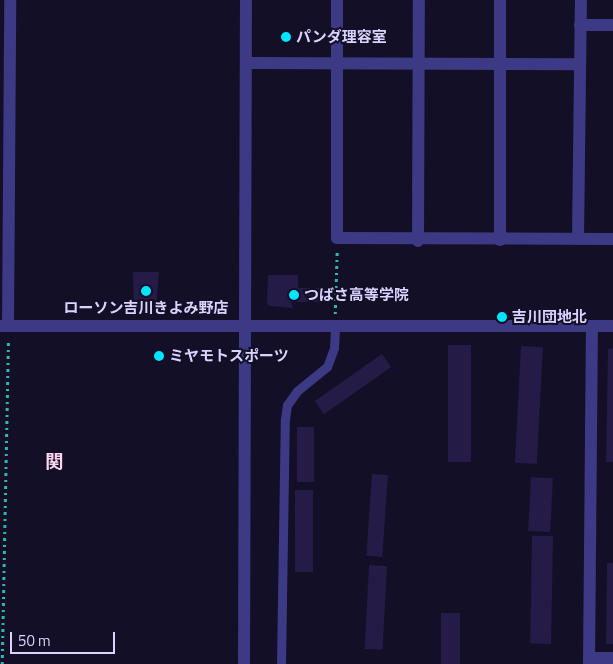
<!DOCTYPE html>
<meta charset="utf-8">
<style>
body{margin:0}
#map{position:relative;width:613px;height:664px;overflow:hidden;background:#130f26;font-family:"Titillium Web","Noto Sans JP",sans-serif}
div>[style]{position:absolute}
.building>*{inset:0;background:#241b47;transform-origin:0 0}
.path>*{height:2.5px;margin-top:-1.25px;transform-origin:0;background:repeating-linear-gradient(90deg,#2fb8b0 0 2.5px,transparent 0 6.5px)}
.service>*{height:9px;margin:-4.5px;padding:0 4.5px;transform-origin:4.5px;border-radius:4.5px;background:#3d3a85}
.minor>*{height:12px;margin:-6px;padding:0 6px;transform-origin:6px;border-radius:6px;background:#3d3a85}
.tertiary>*{height:12px;margin:-6px;padding:0 6px;transform-origin:6px;border-radius:6px;background:#3d3a85}
.dots>*{width:14px;height:14px;translate:-50% -50%;box-sizing:border-box;border:2px solid #130f26;border-radius:50%}
span{translate:-50% -50%;white-space:nowrap;text-align:center;line-height:1.15;-webkit-text-stroke:4px #130f26;paint-order:stroke}
.poi-label{font-size:15px;color:#d9d4ff;font-weight:700}
.left{translate:0 -50%;text-align:left}
.quarter-label{font-size:18px;color:#ffd6f0;font-weight:700}
.scale{position:absolute;left:10px;top:632px;width:105px;height:22px;box-sizing:border-box;border:2px solid #d9d4ff;border-top:0;padding-left:6px;font-size:15px;line-height:18px;white-space:nowrap;color:#d9d4ff;-webkit-text-stroke:4px #130f26;paint-order:stroke}
</style>
<div id="map">
<div class="building">
<div style="clip-path:polygon(133px 272px,159px 272px,156px 309px,134px 310px)"></div>
<div style="clip-path:polygon(268px 275px,298px 275px,298px 288px,320px 288px,321px 302px,291px 302px,293px 308px,270px 306px,267px 304px)"></div>
<div style="left:448px;top:345px;width:23px;height:117px"></div>
<div style="left:521px;top:346px;width:22px;height:117px;rotate:3deg"></div>
<div style="clip-path:polygon(613px 348px,613px 462px,606px 462px,608px 349px)"></div>
<div style="left:382px;top:354px;width:16px;height:82px;rotate:55deg"></div>
<div style="left:297px;top:427px;width:17px;height:55px"></div>
<div style="left:372px;top:474px;width:16px;height:82px;rotate:4deg"></div>
<div style="left:531px;top:477px;width:22px;height:54px;rotate:3deg"></div>
<div style="left:295px;top:490px;width:18px;height:82px"></div>
<div style="left:553px;top:536px;width:108px;height:21px;rotate:91deg"></div>
<div style="clip-path:polygon(607px 563px,613px 563px,613px 644px,606px 644px)"></div>
<div style="left:369px;top:565px;width:18px;height:84px;rotate:3deg"></div>
<div style="left:441px;top:613px;width:19px;height:51px"></div>
</div>
<div class="path">
<div style="left:335px;top:314px;width:64px;rotate:-88.2deg"></div>
<div style="left:2px;top:664px;width:324px;rotate:-88.9deg"></div>
</div>
<div class="service">
<div style="left:281px;top:664px;width:245px;rotate:-89.1deg"></div>
<div style="left:285px;top:419px;width:14px;rotate:-82deg"></div>
<div style="left:287px;top:405px;width:17px;rotate:-54deg"></div>
<div style="left:297px;top:391px;width:38px;rotate:-39deg"></div>
<div style="left:327px;top:367px;width:20px;rotate:-70deg"></div>
<div style="left:334px;top:348px;width:22px;rotate:-87deg"></div>
</div>
<div class="minor">
<div style="left:337px;top:0;width:238px;rotate:90deg"></div>
<div style="left:337px;top:238px;width:276px;rotate:0.2deg"></div>
<div style="left:500px;top:0;width:240px;rotate:90deg"></div>
<div style="left:580px;top:25px;width:33px"></div>
<div style="left:246px;top:63px;width:334px;rotate:0.2deg"></div>
<div style="left:578px;top:239px;width:239px;rotate:-89.3deg"></div>
<div style="left:418px;top:241px;width:241px;rotate:-89.8deg"></div>
<div style="left:8px;top:326px;width:326px;rotate:-89.6deg"></div>
<div style="left:589px;top:658px;width:24px"></div>
<div style="left:589px;top:664px;width:338px;rotate:-89.5deg"></div>
</div>
<div class="tertiary">
<div style="left:0;top:326px;width:613px"></div>
<div style="left:244px;top:664px;width:664px;rotate:-89.83deg"></div>
</div>
<div class="dots">
<div style="left:286px;top:37px;background:#00e5ff"></div>
<div style="left:146px;top:291px;background:#00e5ff"></div>
<div style="left:294px;top:295px;background:#00e5ff"></div>
<div style="left:502px;top:317px;background:#00e5ff"></div>
<div style="left:159px;top:356px;background:#00e5ff"></div>
</div>
<div class="poi-label">
<span class="left" style="left:296px;top:37px">パンダ理容室</span>
<span class="left" style="left:304px;top:295px">つばさ高等学院</span>
<span style="left:146px;top:308px">ローソン吉川きよみ野店</span>
<span class="left" style="left:512px;top:317px">吉川団地北</span>
<span class="left" style="left:169px;top:356px">ミヤモトスポーツ</span>
</div>
<div class="quarter-label">
<span style="left:54px;top:462px">関</span>
</div>
<div class="scale">50 m</div>
</div>
